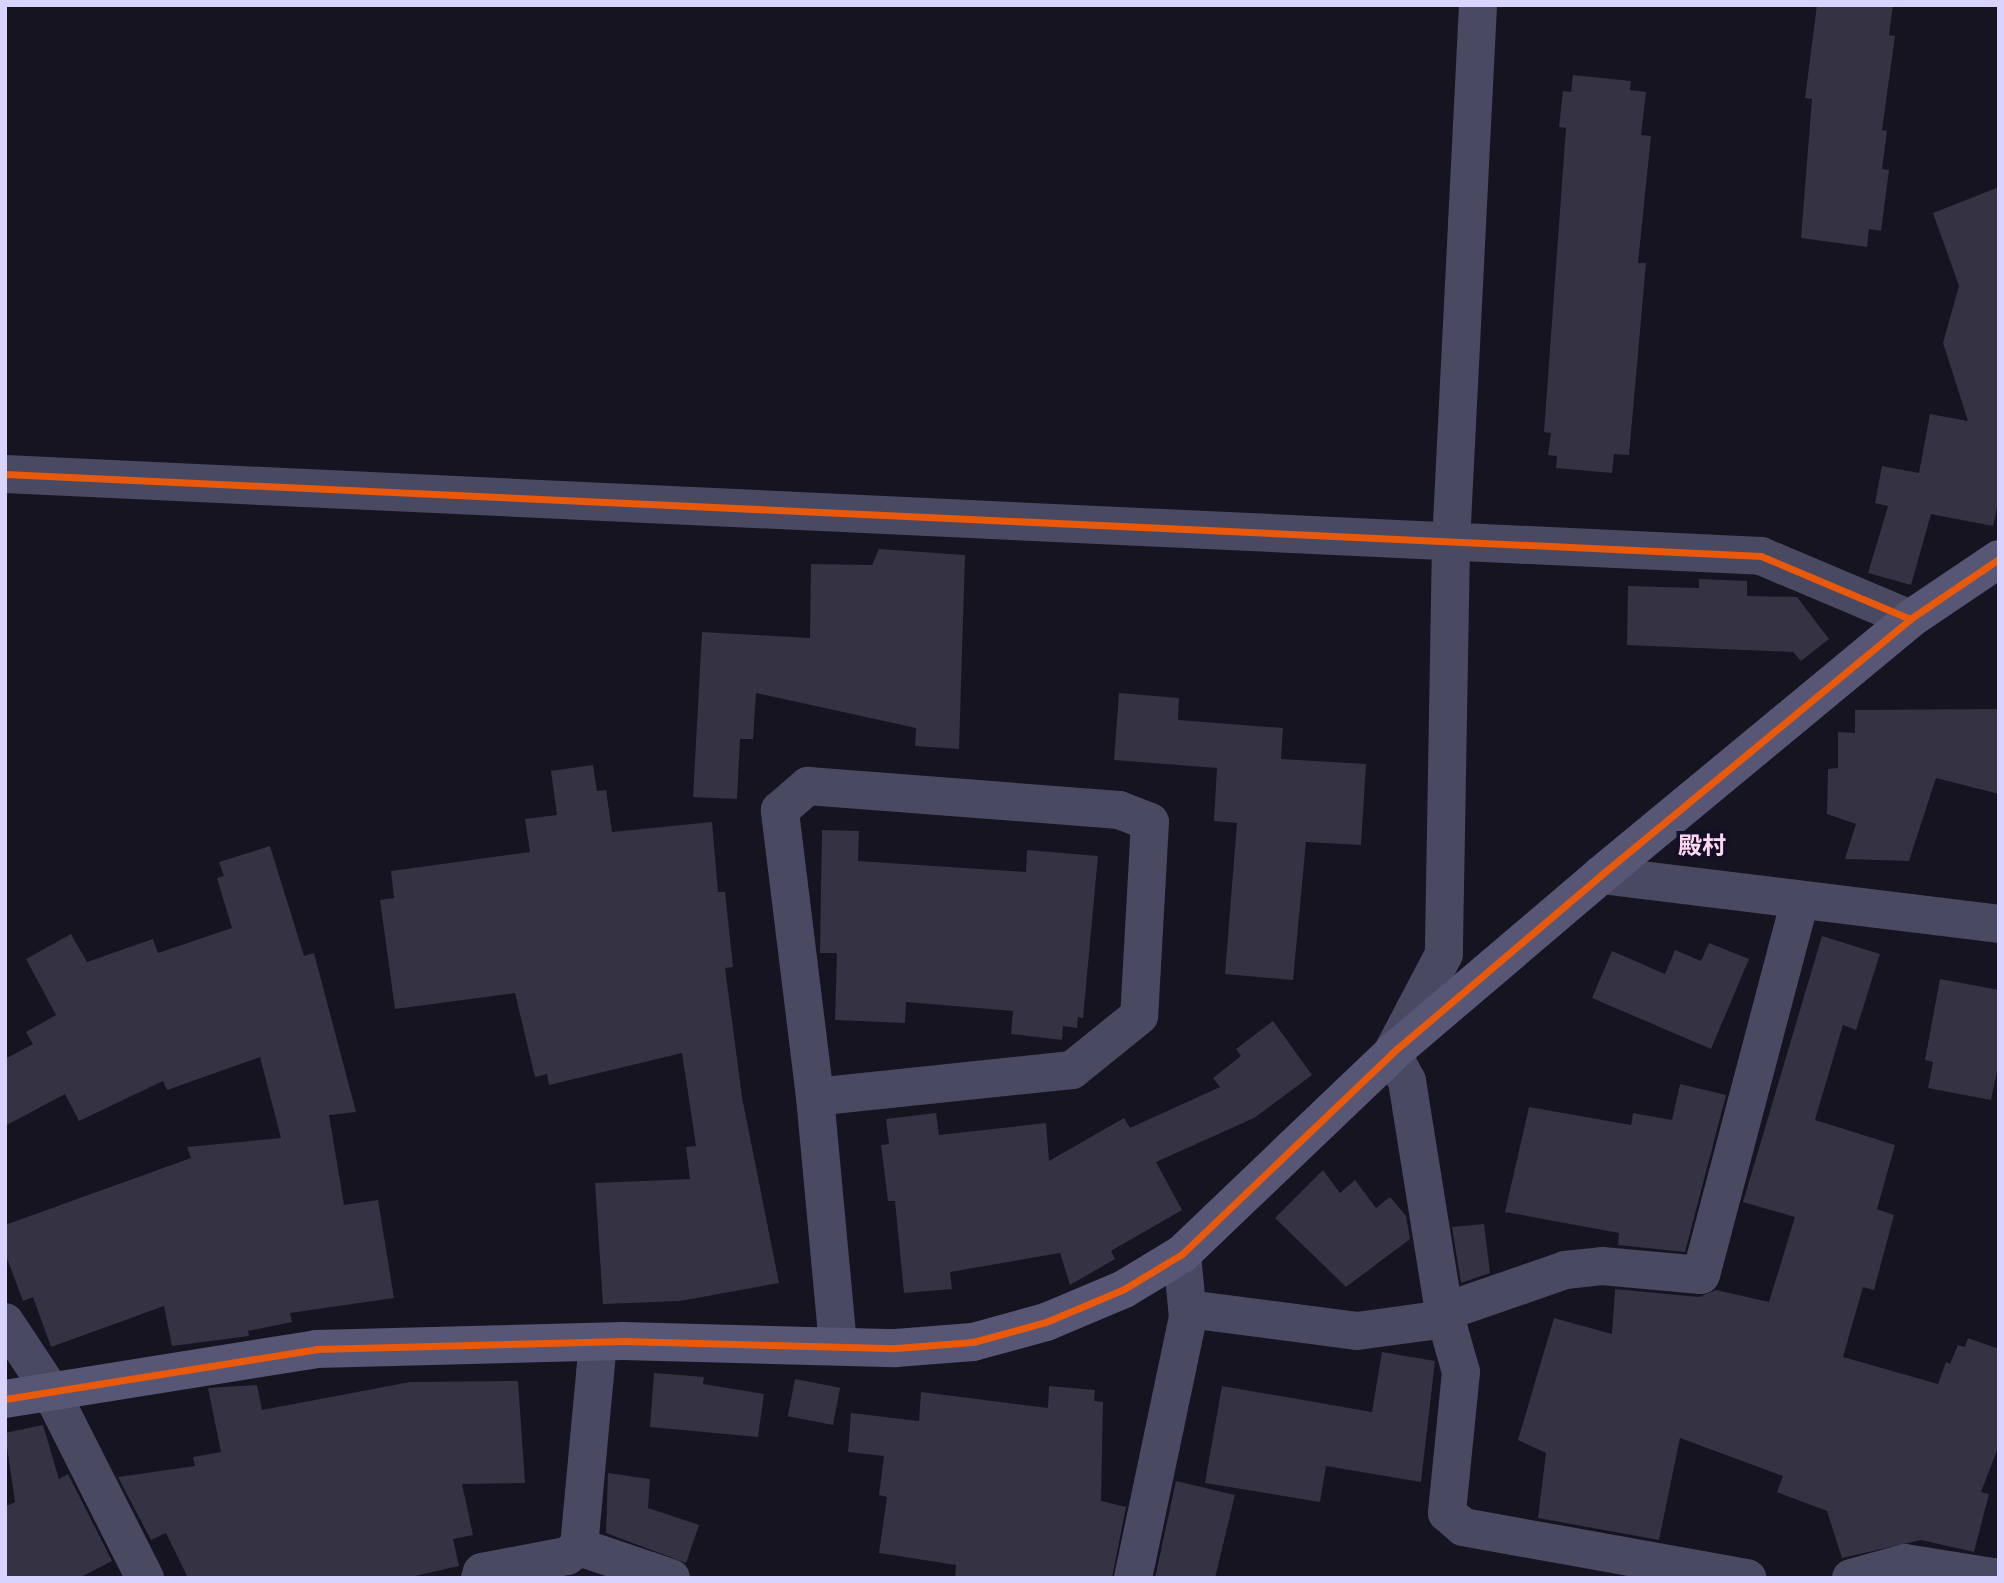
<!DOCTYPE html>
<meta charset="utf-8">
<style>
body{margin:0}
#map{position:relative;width:2004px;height:1583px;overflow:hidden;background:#161421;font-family:"Work Sans","Noto Sans JP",sans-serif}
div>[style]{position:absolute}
.building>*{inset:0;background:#343243;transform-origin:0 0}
.street>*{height:38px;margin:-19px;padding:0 19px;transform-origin:19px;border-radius:19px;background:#4a4962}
.secondary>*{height:38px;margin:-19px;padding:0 19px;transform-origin:19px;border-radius:19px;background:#575674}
.cycleway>*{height:7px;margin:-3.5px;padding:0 3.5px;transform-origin:3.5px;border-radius:3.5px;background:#e8590c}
span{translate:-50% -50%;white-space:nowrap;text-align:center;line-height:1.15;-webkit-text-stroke:7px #130f26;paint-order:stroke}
.neighbourhood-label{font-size:24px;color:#ffd6f0;font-weight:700}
.frame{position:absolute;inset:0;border:7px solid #d9d4ff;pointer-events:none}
</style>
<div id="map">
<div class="building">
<div style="clip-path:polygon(1817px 5px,1893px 5px,1889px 35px,1895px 36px,1882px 130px,1887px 131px,1882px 169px,1889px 170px,1881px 231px,1869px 229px,1867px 247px,1801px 238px,1812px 99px,1805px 98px)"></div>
<div style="clip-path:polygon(1573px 75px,1631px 81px,1630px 90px,1646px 92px,1641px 135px,1651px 136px,1638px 263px,1646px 263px,1629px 455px,1614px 454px,1612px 473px,1556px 468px,1557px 456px,1548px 455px,1551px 433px,1544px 432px,1566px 128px,1559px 127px,1563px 91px,1571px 92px)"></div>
<div style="clip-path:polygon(1999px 187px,1999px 498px,1993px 526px,1931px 514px,1911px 585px,1868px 573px,1888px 506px,1875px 503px,1882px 466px,1919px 473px,1930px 414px,1968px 421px,1943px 343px,1959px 286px,1933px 213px)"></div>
<div style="clip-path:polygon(879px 549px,965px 555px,959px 749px,915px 746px,916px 728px,756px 693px,753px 739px,740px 739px,737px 799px,693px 797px,702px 632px,810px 638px,811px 564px,872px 565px)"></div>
<div style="clip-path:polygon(1699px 579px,1747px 581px,1747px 596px,1797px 597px,1829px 639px,1801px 661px,1793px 652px,1627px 645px,1628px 586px,1699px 588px)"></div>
<div style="clip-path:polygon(1119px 693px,1179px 698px,1178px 720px,1283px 728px,1281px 759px,1366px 764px,1361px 845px,1306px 842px,1293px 980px,1225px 974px,1237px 823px,1214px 821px,1217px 768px,1114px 760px)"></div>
<div style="clip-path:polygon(1999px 709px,1999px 794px,1936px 778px,1909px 861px,1845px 859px,1856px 824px,1827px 814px,1828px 769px,1838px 768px,1838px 732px,1855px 733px,1855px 710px)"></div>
<div style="clip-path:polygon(593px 765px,597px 791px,606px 790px,612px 832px,712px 822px,718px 892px,725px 892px,733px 967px,725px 968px,742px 1097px,779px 1283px,680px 1301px,603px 1304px,595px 1183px,690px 1179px,686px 1147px,696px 1146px,682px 1053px,549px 1085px,547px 1074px,535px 1077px,515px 993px,395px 1009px,380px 900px,394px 898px,391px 871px,530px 852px,525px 819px,557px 815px,551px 771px)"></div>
<div style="clip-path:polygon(822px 830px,859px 831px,858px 861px,1026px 872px,1027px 850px,1098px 856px,1083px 1018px,1078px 1017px,1077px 1028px,1063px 1026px,1062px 1040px,1011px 1034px,1013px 1011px,906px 1002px,905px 1023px,835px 1020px,837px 953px,820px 953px)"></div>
<div style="clip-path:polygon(270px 846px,304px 956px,314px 953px,356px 1112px,329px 1115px,344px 1205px,378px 1200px,394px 1298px,290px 1313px,292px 1322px,248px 1331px,249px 1336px,172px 1346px,164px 1306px,51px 1347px,33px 1297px,23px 1301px,5px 1253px,5px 1225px,191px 1158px,187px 1147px,281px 1138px,260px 1057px,167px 1090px,163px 1081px,79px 1121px,65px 1094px,5px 1126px,5px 1059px,33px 1044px,26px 1032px,56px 1015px,26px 959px,71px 934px,87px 962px,153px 939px,158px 953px,232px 928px,217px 878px,224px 876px,219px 862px)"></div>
<div style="clip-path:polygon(1822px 936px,1880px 954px,1856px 1030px,1843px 1025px,1815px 1120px,1895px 1145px,1877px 1209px,1894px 1215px,1874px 1290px,1863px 1287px,1843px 1357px,1938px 1384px,1946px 1362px,1950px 1364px,1958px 1345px,1965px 1347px,1968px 1338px,1999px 1349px,1999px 1445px,1981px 1492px,1989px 1494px,1974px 1552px,1921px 1540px,1842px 1558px,1827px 1511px,1777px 1492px,1783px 1476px,1680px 1438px,1659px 1540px,1538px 1518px,1546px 1453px,1518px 1440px,1554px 1318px,1612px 1334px,1615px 1289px,1699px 1297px,1716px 1290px,1769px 1302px,1795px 1217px,1743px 1202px)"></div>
<div style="clip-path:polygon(1709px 943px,1749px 959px,1711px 1049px,1592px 998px,1612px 951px,1665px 974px,1675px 950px,1701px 961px)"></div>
<div style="clip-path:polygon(1940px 979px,1999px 990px,1999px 1061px,1991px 1100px,1928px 1088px,1933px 1062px,1925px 1060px)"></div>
<div style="clip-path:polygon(1273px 1021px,1312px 1075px,1254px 1118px,1156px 1162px,1182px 1210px,1111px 1251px,1115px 1259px,1070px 1285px,1060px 1253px,950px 1272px,952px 1289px,904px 1293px,895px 1201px,888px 1201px,881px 1145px,889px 1144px,886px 1119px,936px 1113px,939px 1135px,1046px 1123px,1049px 1161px,1124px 1118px,1130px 1128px,1220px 1087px,1213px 1078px,1241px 1056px,1236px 1049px)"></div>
<div style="clip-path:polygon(1680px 1084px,1726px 1095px,1685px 1252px,1618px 1245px,1619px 1233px,1505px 1212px,1529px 1107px,1631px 1125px,1633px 1113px,1672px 1120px)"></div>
<div style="clip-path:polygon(1323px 1170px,1340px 1193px,1355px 1180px,1376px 1208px,1390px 1197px,1406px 1216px,1410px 1239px,1346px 1287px,1275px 1218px)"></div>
<div style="clip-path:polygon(1484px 1224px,1490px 1273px,1461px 1283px,1452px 1227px)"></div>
<div style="clip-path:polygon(1382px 1352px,1435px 1361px,1421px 1482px,1326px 1466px,1320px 1502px,1205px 1483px,1222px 1386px,1372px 1412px)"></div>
<div style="clip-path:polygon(654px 1373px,704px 1377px,703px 1384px,764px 1394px,758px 1437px,650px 1427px)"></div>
<div style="left:795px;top:1379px;width:46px;height:38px;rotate:11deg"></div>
<div style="clip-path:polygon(518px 1381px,525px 1483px,462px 1484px,473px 1535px,453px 1539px,459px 1566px,406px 1578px,188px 1578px,166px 1533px,151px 1540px,118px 1477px,195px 1466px,193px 1457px,221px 1452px,208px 1388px,257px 1385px,262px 1410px,410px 1382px)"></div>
<div style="clip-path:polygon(1049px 1386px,1095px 1390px,1094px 1401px,1103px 1402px,1101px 1501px,1126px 1507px,1112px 1578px,955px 1578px,956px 1565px,879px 1553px,887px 1497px,879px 1495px,884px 1456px,848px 1452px,851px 1413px,919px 1421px,921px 1392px,1048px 1408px)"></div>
<div style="clip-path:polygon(43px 1425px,59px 1479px,68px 1474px,112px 1561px,79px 1578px,5px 1578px,5px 1507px,15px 1502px,5px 1433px)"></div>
<div style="clip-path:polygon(608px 1473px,650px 1479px,648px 1508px,699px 1525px,686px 1563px,606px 1533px)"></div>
<div style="clip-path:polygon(1176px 1481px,1235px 1495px,1215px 1578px,1155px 1578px)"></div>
</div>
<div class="street">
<div style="left:1478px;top:5px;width:539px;rotate:92.87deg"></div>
<div style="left:1451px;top:543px;width:411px;rotate:91deg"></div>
<div style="left:1444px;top:954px;width:112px;rotate:117.7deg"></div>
<div style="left:1392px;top:1053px;width:32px;rotate:62deg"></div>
<div style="left:1407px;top:1081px;width:234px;rotate:80.9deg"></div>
<div style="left:1444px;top:1312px;width:62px;rotate:74.2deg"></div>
<div style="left:1461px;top:1372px;width:142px;rotate:95.7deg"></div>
<div style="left:1447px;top:1513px;width:21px;rotate:41deg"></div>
<div style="left:1463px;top:1527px;width:289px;rotate:10.2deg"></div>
<div style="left:5px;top:474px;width:1758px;rotate:2.67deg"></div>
<div style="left:1761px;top:556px;width:162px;rotate:22.9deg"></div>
<div style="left:1601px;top:875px;width:401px;rotate:7deg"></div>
<div style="left:815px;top:1097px;width:289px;rotate:-97deg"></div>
<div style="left:780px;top:810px;width:37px;rotate:-41deg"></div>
<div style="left:808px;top:786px;width:312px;rotate:4.4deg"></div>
<div style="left:1119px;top:810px;width:33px;rotate:21deg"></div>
<div style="left:1150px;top:822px;width:194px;rotate:93.2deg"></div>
<div style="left:1139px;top:1016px;width:86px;rotate:141.1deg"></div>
<div style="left:1072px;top:1070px;width:258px;rotate:174deg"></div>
<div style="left:815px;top:1097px;width:250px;rotate:84.7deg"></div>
<div style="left:1188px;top:1309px;width:170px;rotate:7.4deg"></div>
<div style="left:1357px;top:1331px;width:90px;rotate:-7.7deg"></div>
<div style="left:1444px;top:1312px;width:128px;rotate:-19.1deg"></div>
<div style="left:1565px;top:1270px;width:37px;rotate:-6deg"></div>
<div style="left:1602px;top:1266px;width:99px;rotate:5.2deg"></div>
<div style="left:1701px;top:1275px;width:388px;rotate:-75.2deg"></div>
<div style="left:5px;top:1322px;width:82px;rotate:56.5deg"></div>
<div style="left:50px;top:1390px;width:211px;rotate:63.2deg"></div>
<div style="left:598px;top:1342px;width:206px;rotate:95.3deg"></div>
<div style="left:579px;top:1547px;width:97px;rotate:18.6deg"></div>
<div style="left:480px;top:1578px;width:6px;rotate:-72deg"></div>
<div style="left:482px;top:1572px;width:86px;rotate:-10.7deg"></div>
<div style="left:567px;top:1556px;width:15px;rotate:-37deg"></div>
<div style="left:1133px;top:1578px;width:266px;rotate:-78.1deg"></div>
<div style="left:1188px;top:1318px;width:64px;rotate:-95.4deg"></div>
<div style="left:1851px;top:1578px;width:56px;rotate:-15.5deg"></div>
<div style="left:1905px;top:1563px;width:95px;rotate:9.1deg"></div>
</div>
<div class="secondary">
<div style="left:5px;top:1399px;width:315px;rotate:-9.1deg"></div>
<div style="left:316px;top:1349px;width:307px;rotate:-1.5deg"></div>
<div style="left:623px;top:1341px;width:273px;rotate:1.5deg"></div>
<div style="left:896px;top:1348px;width:77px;rotate:-4.5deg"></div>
<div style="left:973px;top:1342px;width:76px;rotate:-15.3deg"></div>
<div style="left:1046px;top:1322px;width:85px;rotate:-22.9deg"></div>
<div style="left:1124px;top:1289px;width:68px;rotate:-31.1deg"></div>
<div style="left:1182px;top:1254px;width:291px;rotate:-43.7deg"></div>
<div style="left:1392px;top:1053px;width:275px;rotate:-40.4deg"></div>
<div style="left:1601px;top:875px;width:401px;rotate:-39.6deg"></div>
<div style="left:1910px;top:619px;width:107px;rotate:-34deg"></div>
</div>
<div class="cycleway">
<div style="left:5px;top:474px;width:1758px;rotate:2.67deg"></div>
<div style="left:1761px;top:556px;width:162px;rotate:22.9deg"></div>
<div style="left:5px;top:1399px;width:315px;rotate:-9.1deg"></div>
<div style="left:316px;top:1349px;width:307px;rotate:-1.5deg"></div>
<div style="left:623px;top:1341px;width:273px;rotate:1.5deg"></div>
<div style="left:896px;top:1348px;width:77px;rotate:-4.5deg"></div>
<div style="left:973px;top:1342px;width:76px;rotate:-15.3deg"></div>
<div style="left:1046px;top:1322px;width:85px;rotate:-22.9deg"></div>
<div style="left:1124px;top:1289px;width:68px;rotate:-31.1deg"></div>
<div style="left:1182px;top:1254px;width:291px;rotate:-43.7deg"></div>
<div style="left:1392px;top:1053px;width:275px;rotate:-40.4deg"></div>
<div style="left:1601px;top:875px;width:401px;rotate:-39.6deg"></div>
<div style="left:1910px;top:619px;width:107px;rotate:-34deg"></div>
</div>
<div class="neighbourhood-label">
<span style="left:1702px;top:847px">殿村</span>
</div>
<div class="frame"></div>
</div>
